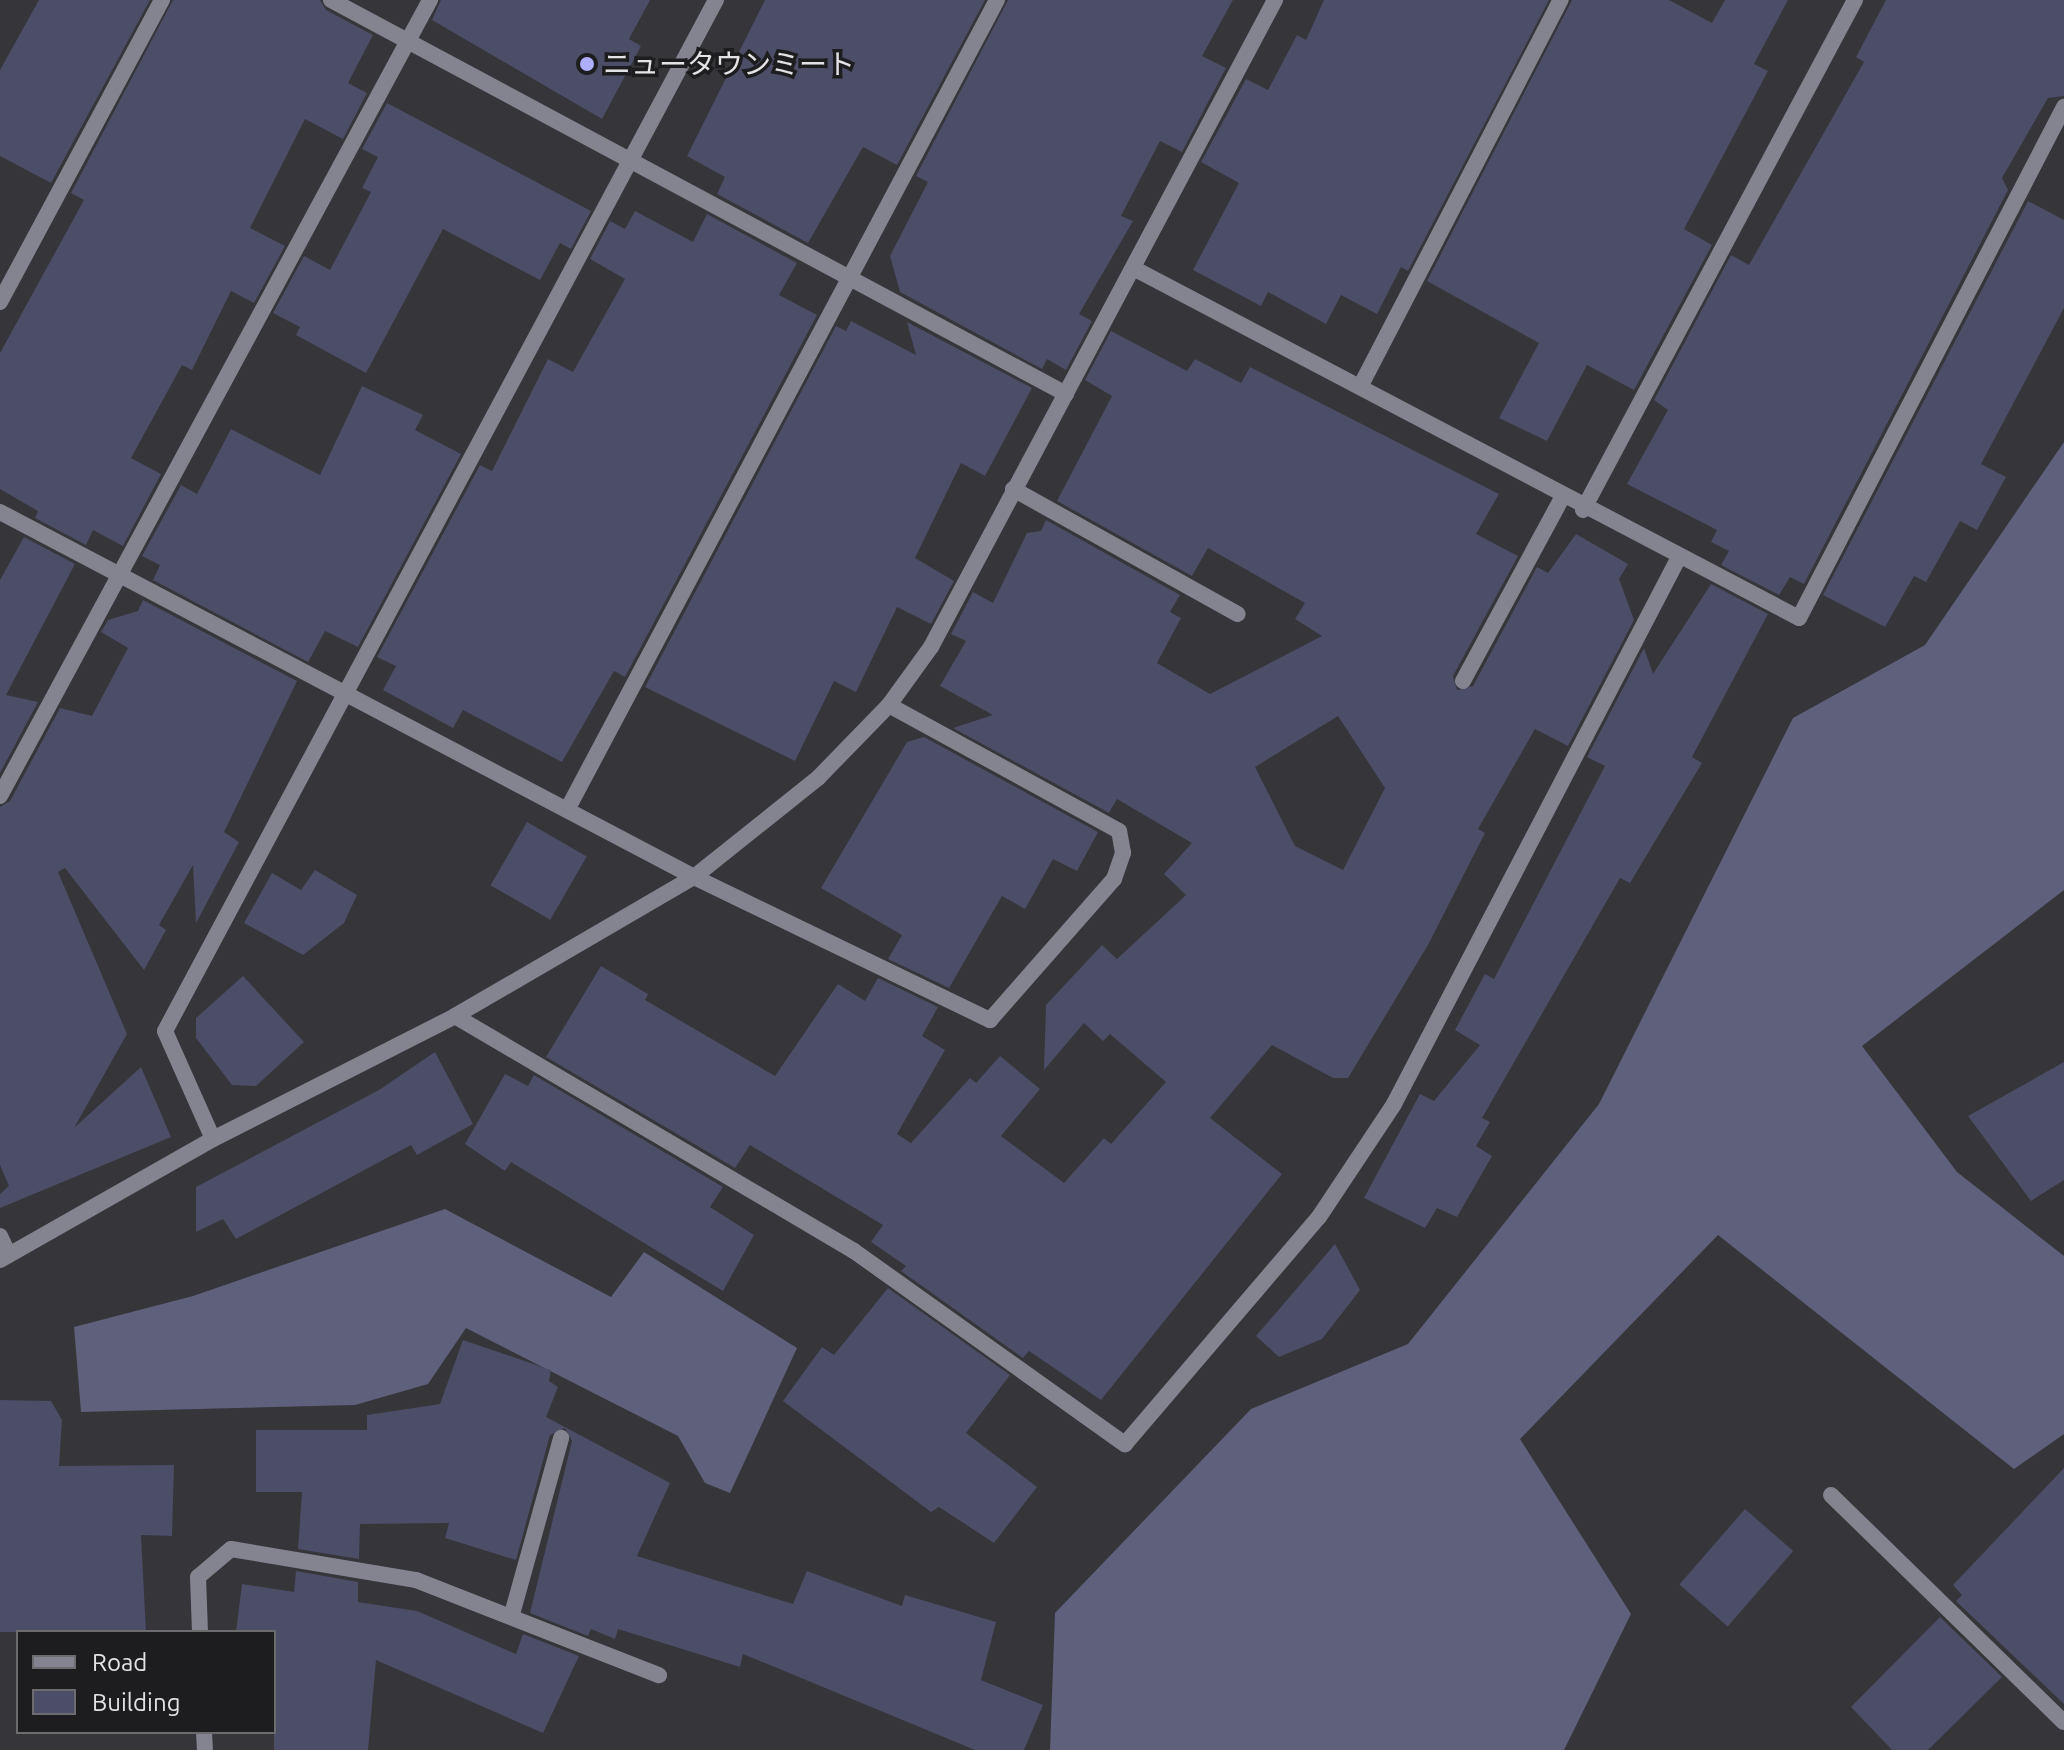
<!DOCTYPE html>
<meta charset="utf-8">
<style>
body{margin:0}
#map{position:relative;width:2064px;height:1750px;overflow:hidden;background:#35353a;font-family:Ubuntu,"Noto Sans JP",sans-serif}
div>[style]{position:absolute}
.forest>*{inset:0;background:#5f607b}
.building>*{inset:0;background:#4c4d67;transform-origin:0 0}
.minor>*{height:16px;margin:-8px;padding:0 8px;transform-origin:8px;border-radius:8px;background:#848491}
.dots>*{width:22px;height:22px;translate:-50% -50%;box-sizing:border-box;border:4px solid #1d1d1f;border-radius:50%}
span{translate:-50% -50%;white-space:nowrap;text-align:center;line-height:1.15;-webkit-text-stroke:7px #1d1d1f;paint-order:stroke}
.poi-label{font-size:28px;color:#e3e3e6}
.left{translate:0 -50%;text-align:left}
.legend{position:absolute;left:16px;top:1630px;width:260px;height:104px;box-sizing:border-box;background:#1d1d1f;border:2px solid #6c6c6f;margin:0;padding:10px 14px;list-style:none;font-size:24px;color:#e3e3e6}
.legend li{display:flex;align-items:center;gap:16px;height:40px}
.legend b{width:40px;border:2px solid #6c6c6f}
</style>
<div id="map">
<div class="forest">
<div style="clip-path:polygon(2064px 442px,2064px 890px,1862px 1046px,1957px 1172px,2064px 1256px,2064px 1434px,2014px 1469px,1718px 1235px,1520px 1439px,1631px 1614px,1564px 1750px,1050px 1750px,1055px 1613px,1251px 1409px,1408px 1344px,1599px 1104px,1793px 718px,1925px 645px)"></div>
<div style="clip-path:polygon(445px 1209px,611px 1297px,644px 1252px,797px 1348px,730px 1493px,705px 1483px,678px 1436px,466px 1328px,428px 1384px,355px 1405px,81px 1412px,74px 1327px,193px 1296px)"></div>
</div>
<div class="building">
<div style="clip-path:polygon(39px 0,150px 0,51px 183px,0 156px,0 70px)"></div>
<div style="clip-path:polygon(173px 0,320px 0,326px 10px,373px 35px,348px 83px,367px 93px,343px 139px,305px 119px,250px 228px,285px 246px,254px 303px,231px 291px,192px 370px,182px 365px,131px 458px,161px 474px,123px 546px,93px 530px,86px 545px,35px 518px,38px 511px,0 489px,0 353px,84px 200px,71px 193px)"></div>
<div style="clip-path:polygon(441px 0,650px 0,629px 39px,641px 46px,602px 119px,432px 20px)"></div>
<div style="clip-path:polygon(765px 0,985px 0,897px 165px,863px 147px,808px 243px,717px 194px,725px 177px,687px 156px)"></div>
<div style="clip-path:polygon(1008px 0,1233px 0,1202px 56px,1226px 68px,1182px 152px,1160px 141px,1121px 216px,1133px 221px,1079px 314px,1092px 321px,1066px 370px,1047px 359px,1042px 369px,900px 292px,890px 256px,928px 182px,916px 176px)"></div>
<div style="clip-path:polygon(1324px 0,1549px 0,1408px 271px,1401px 267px,1377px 314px,1341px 295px,1326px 324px,1268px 292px,1261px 306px,1193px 270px,1239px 183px,1201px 162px,1246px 79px,1268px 90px,1297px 35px,1306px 40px)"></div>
<div style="clip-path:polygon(1572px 0,1669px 0,1712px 23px,1725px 0,1788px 0,1754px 64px,1768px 71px,1684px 229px,1712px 245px,1634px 390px,1587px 365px,1547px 441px,1499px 418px,1539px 343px,1427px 281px)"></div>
<div style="clip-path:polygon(1886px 0,2064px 0,2064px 96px,2048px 98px,2002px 178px,2008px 190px,1804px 584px,1790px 577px,1779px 595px,1721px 565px,1729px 551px,1711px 542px,1717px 530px,1627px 484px,1668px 410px,1654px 400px,1731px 255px,1749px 265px,1864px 62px,1856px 57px)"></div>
<div style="clip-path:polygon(387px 103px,591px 211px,571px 249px,560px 243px,540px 280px,443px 229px,366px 373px,296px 335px,300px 327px,273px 313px,304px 256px,330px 270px,371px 192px,362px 188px,378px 157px,362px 149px)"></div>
<div style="clip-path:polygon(2028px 201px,2064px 220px,2064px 308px,1981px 464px,2006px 477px,1977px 530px,1960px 521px,1926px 582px,1914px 576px,1885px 627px,1823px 595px)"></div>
<div style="clip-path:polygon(635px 211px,693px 242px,707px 214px,797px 263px,779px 295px,817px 315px,625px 677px,614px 671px,562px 762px,463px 710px,453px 728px,383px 690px,396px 666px,377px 657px,480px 465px,492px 471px,548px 359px,573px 372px,625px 279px,590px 259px,610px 221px,625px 229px)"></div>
<div style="clip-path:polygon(851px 321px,916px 355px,907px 322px,1032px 388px,985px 476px,961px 463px,915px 558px,954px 581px,931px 624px,897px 607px,856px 692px,834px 681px,795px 761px,645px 687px,836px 326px,846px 331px)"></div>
<div style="clip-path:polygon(evenodd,1111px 331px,1187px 371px,1195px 359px,1241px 383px,1250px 367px,1499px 494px,1476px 534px,1518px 556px,1453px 676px,1457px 690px,1473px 686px,1537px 567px,1548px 573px,1576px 534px,1628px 564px,1619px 579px,1634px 620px,1568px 746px,1535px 729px,1478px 829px,1485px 833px,1428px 945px,1348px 1078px,1333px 1078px,1272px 1045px,1210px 1118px,1282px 1174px,1101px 1400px,1029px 1351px,1023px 1358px,901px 1271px,906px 1266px,871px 1242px,883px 1225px,750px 1145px,735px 1168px,546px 1057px,601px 966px,648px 994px,645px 1000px,775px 1076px,838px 984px,865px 1001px,878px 978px,938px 1007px,922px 1036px,945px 1050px,897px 1134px,911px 1143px,970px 1078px,976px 1083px,1000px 1056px,1040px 1089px,1001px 1136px,1064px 1183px,1104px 1138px,1111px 1144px,1166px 1082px,1110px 1034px,1103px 1041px,1084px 1023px,1044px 1070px,1046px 1005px,1102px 945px,1117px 959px,1186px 895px,1164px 874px,1192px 843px,1117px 799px,1109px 813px,953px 728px,993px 715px,940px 686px,966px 641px,951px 634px,973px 592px,993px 603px,1027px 533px,1041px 531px,1046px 520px,1180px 595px,1170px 612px,1181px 618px,1157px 663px,1210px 694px,1322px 636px,1295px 619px,1305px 603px,1208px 548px,1192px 576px,1057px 501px,1112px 396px,1085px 380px,1111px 331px,1338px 716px,1385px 788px,1343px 870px,1295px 846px,1255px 767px,1338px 716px)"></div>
<div style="clip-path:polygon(362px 386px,423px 415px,415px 430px,461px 454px,358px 647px,325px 631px,308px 662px,153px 580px,160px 565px,142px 556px,181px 485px,197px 494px,231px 429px,320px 475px)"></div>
<div style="clip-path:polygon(24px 537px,75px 564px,6px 695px,38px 702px,0 773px,0 580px)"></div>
<div style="clip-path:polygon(1711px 584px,1768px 614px,1692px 757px,1702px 763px,1630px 883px,1620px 878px,1482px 1118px,1490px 1122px,1476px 1146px,1492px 1156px,1457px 1217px,1437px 1208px,1425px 1228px,1364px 1198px,1420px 1094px,1434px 1101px,1480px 1045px,1455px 1030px,1485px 974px,1494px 979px,1605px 766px,1587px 757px,1644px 648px,1653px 674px)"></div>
<div style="clip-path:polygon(143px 600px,297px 681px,224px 832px,239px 842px,196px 923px,193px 865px,159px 925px,166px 930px,144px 970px,65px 868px,58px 872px,127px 1034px,74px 1128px,141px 1067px,171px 1137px,0 1208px,0 1194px,9px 1186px,0 1165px,0 807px,10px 801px,60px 708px,92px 716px,128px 648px,101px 632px,108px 620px,138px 611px)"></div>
<div style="clip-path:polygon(924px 737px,1098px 832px,1077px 871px,1053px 859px,1025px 909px,1002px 896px,949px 988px,888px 959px,902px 935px,821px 888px,907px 742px)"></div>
<div style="left:527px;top:822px;width:69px;height:73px;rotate:30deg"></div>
<div style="clip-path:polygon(315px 870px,357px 895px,344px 923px,303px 955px,244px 923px,272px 873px,301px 890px)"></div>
<div style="clip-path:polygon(243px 976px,304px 1042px,256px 1086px,232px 1085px,196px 1038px,196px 1018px)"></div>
<div style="clip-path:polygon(435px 1052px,473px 1124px,417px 1155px,411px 1145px,236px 1239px,223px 1219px,196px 1232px,196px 1187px,379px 1090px)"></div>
<div style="clip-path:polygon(2064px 1062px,2064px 1180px,2031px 1201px,1968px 1116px)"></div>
<div style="clip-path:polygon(505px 1074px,528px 1086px,534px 1075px,723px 1187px,710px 1207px,754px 1235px,723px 1291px,511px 1162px,505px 1171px,465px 1144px)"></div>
<div style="clip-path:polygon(1335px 1244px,1360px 1290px,1322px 1339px,1279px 1357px,1256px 1336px)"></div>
<div style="clip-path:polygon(888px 1288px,1010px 1375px,966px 1433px,1037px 1487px,994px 1543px,939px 1507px,931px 1512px,783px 1401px,822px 1347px,834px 1355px)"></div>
<div style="clip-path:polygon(463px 1340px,551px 1370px,549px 1381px,558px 1387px,546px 1417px,670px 1483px,637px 1556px,793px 1604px,807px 1571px,902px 1606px,905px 1595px,996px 1622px,981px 1680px,1043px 1705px,1024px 1750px,975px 1750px,743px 1654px,740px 1667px,618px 1629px,615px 1639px,591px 1629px,588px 1636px,530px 1613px,572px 1441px,565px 1428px,550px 1435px,516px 1560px,445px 1538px,449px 1523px,360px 1524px,359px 1559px,298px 1549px,302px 1492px,256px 1492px,256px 1430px,367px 1430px,367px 1415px,440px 1404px)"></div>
<div style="clip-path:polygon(0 1400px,51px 1401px,62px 1420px,59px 1466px,174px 1465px,172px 1536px,141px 1535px,146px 1632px,0 1632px)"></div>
<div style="clip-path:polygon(2064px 1468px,2064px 1704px,1956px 1601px,1962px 1595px,1953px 1585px)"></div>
<div style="left:1745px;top:1509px;width:64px;height:100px;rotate:41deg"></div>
<div style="clip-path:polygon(296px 1571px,358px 1582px,358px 1602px,417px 1611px,516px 1654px,523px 1634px,579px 1656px,543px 1733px,376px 1660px,368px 1750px,274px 1750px,274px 1632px,236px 1632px,242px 1584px,294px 1592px)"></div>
<div style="clip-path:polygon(1940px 1617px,2002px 1677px,1928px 1750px,1892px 1750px,1851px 1707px)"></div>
</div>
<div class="minor">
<div style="left:331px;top:0;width:834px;rotate:28.19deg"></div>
<div style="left:1135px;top:269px;width:750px;rotate:27.73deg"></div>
<div style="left:1799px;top:618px;width:576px;rotate:-62.59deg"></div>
<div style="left:0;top:302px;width:343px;rotate:-61.8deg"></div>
<div style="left:1360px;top:387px;width:436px;rotate:-62.6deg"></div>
<div style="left:1013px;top:489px;width:257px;rotate:29.1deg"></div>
<div style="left:1583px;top:510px;width:578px;rotate:-61.93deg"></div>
<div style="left:0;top:512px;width:784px;rotate:27.74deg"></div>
<div style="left:694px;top:877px;width:329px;rotate:25.8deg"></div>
<div style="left:990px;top:1020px;width:188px;rotate:-48.7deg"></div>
<div style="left:1114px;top:879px;width:28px;rotate:-71deg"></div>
<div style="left:1123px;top:853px;width:22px;rotate:-100deg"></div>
<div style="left:1119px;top:831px;width:262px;rotate:-151.3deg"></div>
<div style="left:1463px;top:681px;width:208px;rotate:-61.6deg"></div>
<div style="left:0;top:796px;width:905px;rotate:-61.62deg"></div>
<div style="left:567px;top:810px;width:917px;rotate:-62.04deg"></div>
<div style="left:455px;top:1016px;width:463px;rotate:30.5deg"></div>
<div style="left:854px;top:1251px;width:333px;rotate:35.5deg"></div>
<div style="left:1125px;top:1444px;width:299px;rotate:-49.5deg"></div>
<div style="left:1319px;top:1217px;width:136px;rotate:-56.4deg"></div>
<div style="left:1394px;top:1104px;width:615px;rotate:-62.48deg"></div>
<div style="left:213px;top:1139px;width:118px;rotate:-114deg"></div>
<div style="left:165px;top:1031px;width:1169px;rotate:-61.88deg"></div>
<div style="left:0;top:1236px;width:21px;rotate:65deg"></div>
<div style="left:0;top:1260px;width:245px;rotate:-29.6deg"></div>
<div style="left:213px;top:1139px;width:271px;rotate:-26.9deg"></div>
<div style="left:455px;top:1016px;width:276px;rotate:-30.2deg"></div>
<div style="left:694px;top:877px;width:159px;rotate:-38.6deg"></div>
<div style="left:818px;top:778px;width:102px;rotate:-45.8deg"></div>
<div style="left:889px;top:705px;width:72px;rotate:-54.1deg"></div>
<div style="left:931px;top:647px;width:733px;rotate:-62deg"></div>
<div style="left:1831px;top:1495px;width:325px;rotate:44.3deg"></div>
<div style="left:512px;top:1614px;width:183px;rotate:-74.4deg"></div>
<div style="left:200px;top:1632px;width:55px;rotate:-92.1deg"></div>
<div style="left:198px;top:1577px;width:43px;rotate:-40.3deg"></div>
<div style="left:231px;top:1549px;width:188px;rotate:9.5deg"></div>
<div style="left:416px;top:1580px;width:261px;rotate:21.4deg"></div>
<div style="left:204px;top:1732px;width:18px;rotate:87deg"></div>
</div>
<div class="dots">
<div style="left:587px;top:64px;background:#aeaefb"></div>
</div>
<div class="poi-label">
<span class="left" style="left:603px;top:64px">ニュータウンミート</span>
</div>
<ul class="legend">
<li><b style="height:10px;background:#848491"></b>Road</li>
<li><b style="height:22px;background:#4c4d67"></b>Building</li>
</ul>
</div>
